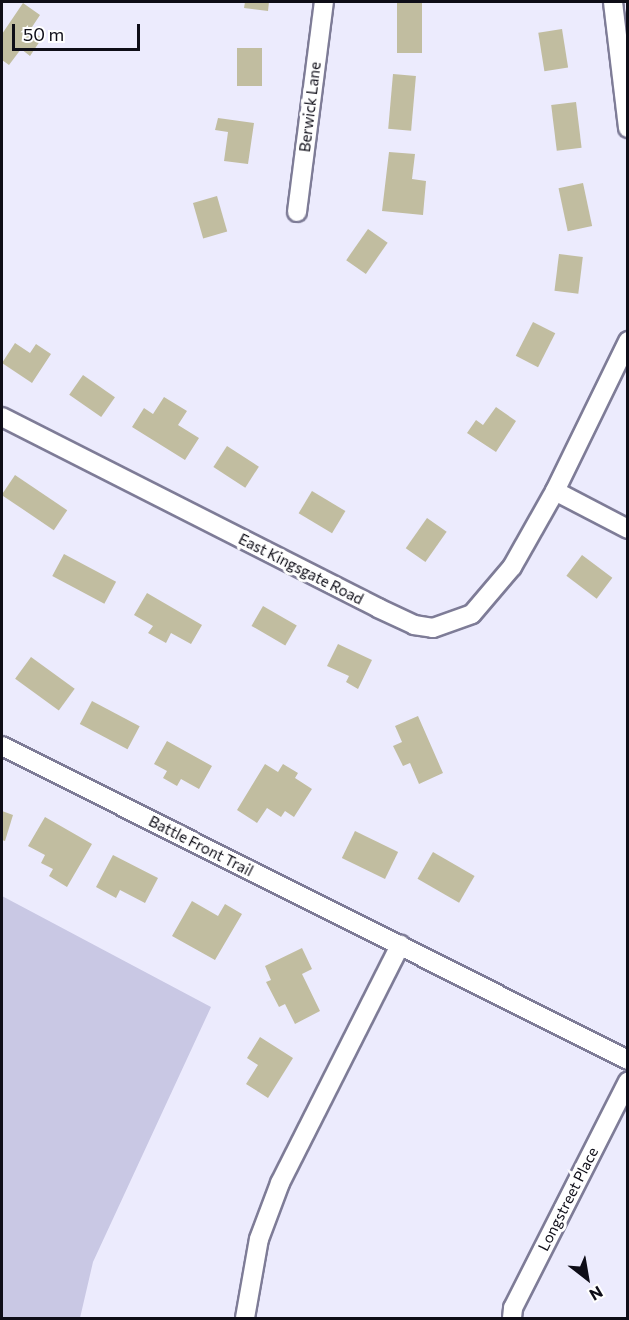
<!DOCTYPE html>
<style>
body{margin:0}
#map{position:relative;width:629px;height:1320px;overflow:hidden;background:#ecebfd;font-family:Commissioner,sans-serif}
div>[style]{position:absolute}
.green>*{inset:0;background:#c9c8e4}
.building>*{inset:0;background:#c1bda0;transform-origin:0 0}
.roads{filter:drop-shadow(2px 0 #7e7c97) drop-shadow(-2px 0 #7e7c97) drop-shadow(0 2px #7e7c97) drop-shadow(0 -2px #7e7c97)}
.street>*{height:18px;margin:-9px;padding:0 9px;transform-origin:9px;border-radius:9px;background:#fff}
span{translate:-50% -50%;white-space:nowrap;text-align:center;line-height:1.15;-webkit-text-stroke:6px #fff;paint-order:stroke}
.street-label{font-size:15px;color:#0e0d17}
.frame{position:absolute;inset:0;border:3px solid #0e0d17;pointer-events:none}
.north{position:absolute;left:557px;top:1248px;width:60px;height:60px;-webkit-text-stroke:4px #fff;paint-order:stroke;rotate:149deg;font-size:16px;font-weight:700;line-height:24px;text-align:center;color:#0e0d17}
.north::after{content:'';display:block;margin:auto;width:21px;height:27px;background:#0e0d17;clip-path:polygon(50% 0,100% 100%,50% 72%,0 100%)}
.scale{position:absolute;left:12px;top:24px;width:128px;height:27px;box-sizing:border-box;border:3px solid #0e0d17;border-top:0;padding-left:8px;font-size:18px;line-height:21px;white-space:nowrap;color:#0e0d17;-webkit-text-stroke:4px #fff;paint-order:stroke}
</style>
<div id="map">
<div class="green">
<div style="clip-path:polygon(2px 896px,211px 1007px,93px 1262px,80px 1318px,2px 1318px)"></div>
</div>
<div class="building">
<div style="clip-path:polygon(245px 2px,269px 2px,268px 11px,244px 8px)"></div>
<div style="left:397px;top:2px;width:25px;height:51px"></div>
<div style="clip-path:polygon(23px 3px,40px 15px,30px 30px,42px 38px,30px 56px,21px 49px,9px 65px,2px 60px,2px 34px)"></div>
<div style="left:562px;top:29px;width:39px;height:24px;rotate:81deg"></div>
<div style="left:237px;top:48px;width:25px;height:38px"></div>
<div style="left:393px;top:74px;width:23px;height:55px;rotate:5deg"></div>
<div style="left:576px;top:102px;width:46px;height:25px;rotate:83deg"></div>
<div style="clip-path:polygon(218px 118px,254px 123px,248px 164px,224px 161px,228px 132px,215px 130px)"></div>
<div style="clip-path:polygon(389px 152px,415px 154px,412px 179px,426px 181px,423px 215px,382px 211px)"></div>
<div style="left:583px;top:183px;width:44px;height:25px;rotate:78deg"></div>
<div style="left:217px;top:196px;width:37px;height:25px;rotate:74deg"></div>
<div style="left:368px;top:229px;width:24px;height:38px;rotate:35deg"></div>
<div style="left:559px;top:254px;width:24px;height:37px;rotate:7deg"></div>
<div style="left:533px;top:322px;width:25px;height:38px;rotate:27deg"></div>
<div style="clip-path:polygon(15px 343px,30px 353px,36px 344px,51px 354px,32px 383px,2px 363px)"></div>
<div style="left:83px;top:375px;width:39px;height:24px;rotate:35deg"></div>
<div style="clip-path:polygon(164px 397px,187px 411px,178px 425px,199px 438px,185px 460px,132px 427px,144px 408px,153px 414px)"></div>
<div style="clip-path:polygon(496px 407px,516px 421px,496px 452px,467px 433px,476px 420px,483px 425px)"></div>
<div style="left:227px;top:446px;width:38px;height:25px;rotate:33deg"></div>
<div style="left:15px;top:475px;width:63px;height:24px;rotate:34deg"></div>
<div style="left:312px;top:491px;width:39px;height:26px;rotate:31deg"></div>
<div style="left:427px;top:518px;width:24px;height:37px;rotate:35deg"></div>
<div style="left:64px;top:554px;width:59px;height:25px;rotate:28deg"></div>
<div style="left:582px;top:555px;width:38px;height:26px;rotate:37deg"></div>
<div style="clip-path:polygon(147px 593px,202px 625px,191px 644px,171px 633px,166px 643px,148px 633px,153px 626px,134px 615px)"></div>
<div style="left:263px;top:606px;width:39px;height:23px;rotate:30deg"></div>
<div style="clip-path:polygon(338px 644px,372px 660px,358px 689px,346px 682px,349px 676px,327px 666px)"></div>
<div style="left:31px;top:657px;width:54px;height:27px;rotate:36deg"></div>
<div style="left:92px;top:701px;width:54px;height:26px;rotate:28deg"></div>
<div style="clip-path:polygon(418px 716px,443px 773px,419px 784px,410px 763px,403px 766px,393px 746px,402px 742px,395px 726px)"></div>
<div style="clip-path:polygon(167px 741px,212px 766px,199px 789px,181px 779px,177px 786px,163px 778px,167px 771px,154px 764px)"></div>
<div style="clip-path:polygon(265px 764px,278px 772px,283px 764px,298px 773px,295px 778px,312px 789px,294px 817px,285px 811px,281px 817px,267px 808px,257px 823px,237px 810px)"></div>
<div style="clip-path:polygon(2px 811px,13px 815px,5px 841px,2px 840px)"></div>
<div style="clip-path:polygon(45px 817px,92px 844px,67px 887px,49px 876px,53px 869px,41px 863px,45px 855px,28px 846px)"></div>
<div style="left:355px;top:831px;width:48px;height:30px;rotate:26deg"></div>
<div style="left:433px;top:852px;width:48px;height:31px;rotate:30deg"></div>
<div style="clip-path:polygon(113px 855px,158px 878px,145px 903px,120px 890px,116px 898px,96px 887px)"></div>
<div style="clip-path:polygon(192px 901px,218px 916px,225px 904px,242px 914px,215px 960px,172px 936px)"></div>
<div style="clip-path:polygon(302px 948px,312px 969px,302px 974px,320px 1011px,295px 1024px,285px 1004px,279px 1007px,266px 982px,271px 980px,265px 966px)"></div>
<div style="clip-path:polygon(260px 1037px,293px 1058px,268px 1098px,246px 1084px,258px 1065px,247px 1058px)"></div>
</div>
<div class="roads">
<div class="street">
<div style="left:613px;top:2px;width:127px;rotate:83.2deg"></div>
<div style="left:297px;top:212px;width:212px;rotate:-82.7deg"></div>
<div style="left:2px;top:417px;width:422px;rotate:26.9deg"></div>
<div style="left:378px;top:608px;width:40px;rotate:25deg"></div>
<div style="left:414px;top:625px;width:19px;rotate:9deg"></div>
<div style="left:433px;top:628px;width:41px;rotate:-19.7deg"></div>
<div style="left:472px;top:614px;width:62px;rotate:-49.6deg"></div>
<div style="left:512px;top:567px;width:87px;rotate:-60.5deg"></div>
<div style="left:555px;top:491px;width:167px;rotate:-64deg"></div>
<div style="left:555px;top:491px;width:82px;rotate:27.5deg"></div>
<div style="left:2px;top:746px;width:700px;rotate:26.64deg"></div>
<div style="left:245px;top:1318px;width:80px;rotate:-80deg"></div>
<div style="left:259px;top:1239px;width:60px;rotate:-69.4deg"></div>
<div style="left:280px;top:1183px;width:267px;rotate:-63.2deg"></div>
<div style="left:512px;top:1318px;width:10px;rotate:-84deg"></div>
<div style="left:513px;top:1308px;width:254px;rotate:-63.1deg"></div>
</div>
</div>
<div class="street-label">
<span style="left:310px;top:107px;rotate:-83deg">Berwick Lane</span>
<span style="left:301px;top:569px;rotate:27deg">East Kingsgate Road</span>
<span style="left:201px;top:846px;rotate:27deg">Battle Front Trail</span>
<span style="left:568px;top:1199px;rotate:-63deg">Longstreet Place</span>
</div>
<div class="frame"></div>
<div class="north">N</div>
<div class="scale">50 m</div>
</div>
